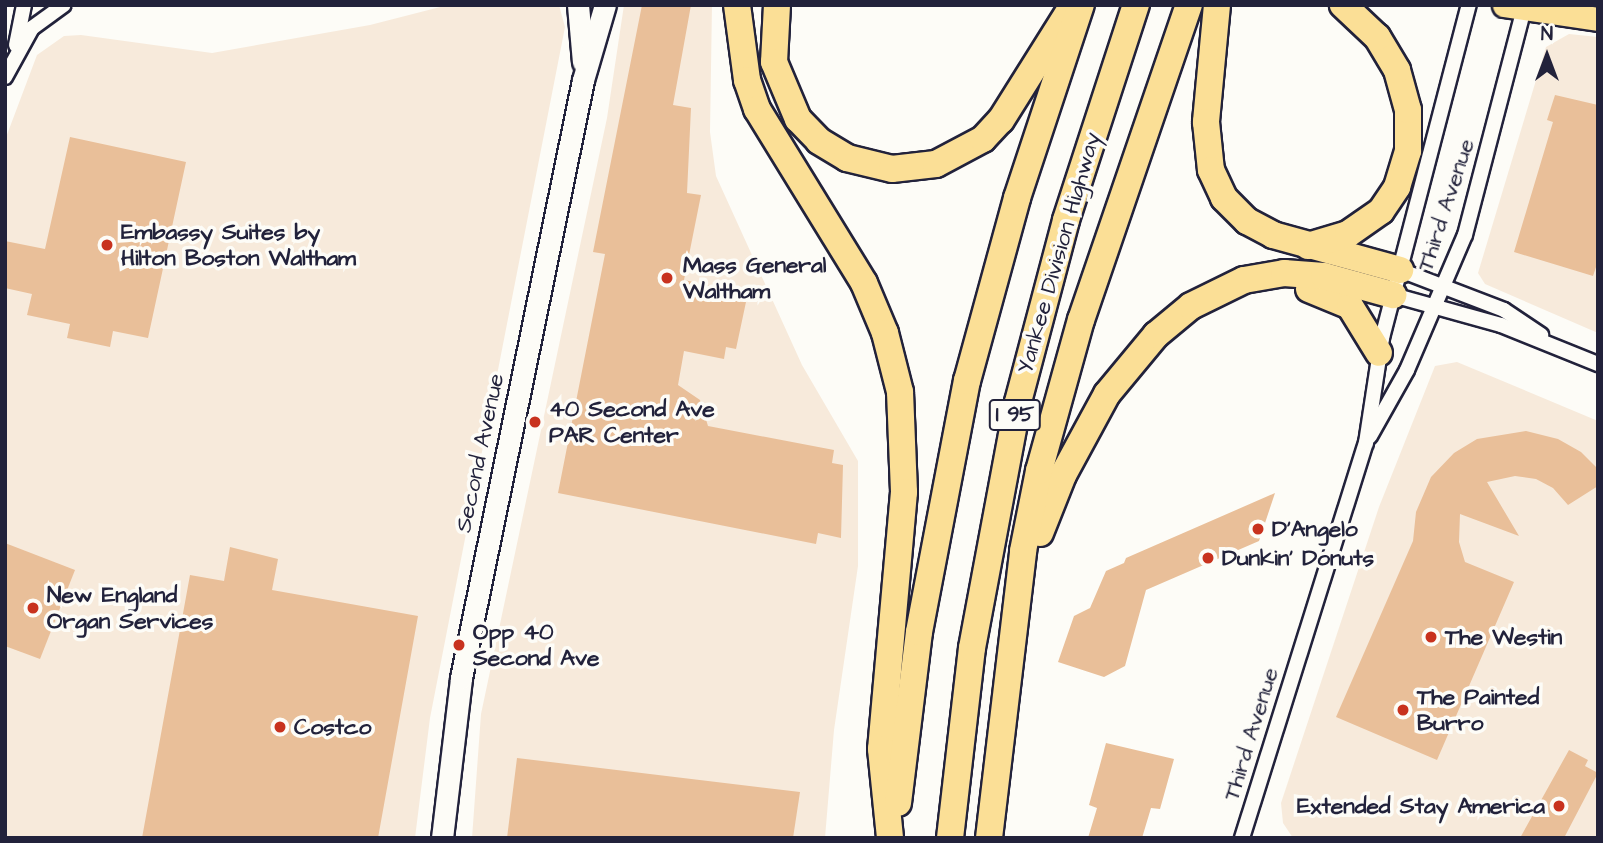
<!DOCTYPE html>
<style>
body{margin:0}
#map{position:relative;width:1603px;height:843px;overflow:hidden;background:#fdfcf7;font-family:"Architects Daughter",sans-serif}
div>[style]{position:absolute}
.built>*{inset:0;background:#f7eadb}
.building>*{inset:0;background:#e9bf99}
.roads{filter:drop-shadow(2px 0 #22223b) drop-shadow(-2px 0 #22223b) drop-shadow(0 2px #22223b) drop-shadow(0 -2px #22223b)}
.street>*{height:14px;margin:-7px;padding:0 7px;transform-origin:7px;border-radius:7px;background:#fdfcf7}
.secondary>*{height:21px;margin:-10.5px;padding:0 10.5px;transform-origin:10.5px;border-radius:10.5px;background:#fdfcf7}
.primary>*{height:23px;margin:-11.5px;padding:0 11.5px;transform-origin:11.5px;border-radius:11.5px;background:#fbdf96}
.highway>*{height:26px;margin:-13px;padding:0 13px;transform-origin:13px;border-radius:13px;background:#fbdf96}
.dots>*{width:19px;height:19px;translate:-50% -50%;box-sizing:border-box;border:4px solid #fdfcf7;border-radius:50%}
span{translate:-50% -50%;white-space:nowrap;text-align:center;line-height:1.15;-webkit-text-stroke:7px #fdfcf7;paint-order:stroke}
.shield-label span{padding:2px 5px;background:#fdfcf7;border:2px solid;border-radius:5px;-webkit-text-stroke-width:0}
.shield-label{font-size:21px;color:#22223b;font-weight:700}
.street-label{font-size:23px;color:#22223b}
.poi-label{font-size:23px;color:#22223b;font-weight:700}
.left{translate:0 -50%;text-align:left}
.right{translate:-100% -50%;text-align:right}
.frame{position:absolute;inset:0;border:7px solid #22223b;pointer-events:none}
.north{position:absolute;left:1512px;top:21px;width:70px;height:70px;-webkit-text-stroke:5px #fdfcf7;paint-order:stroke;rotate:0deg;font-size:19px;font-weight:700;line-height:28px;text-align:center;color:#22223b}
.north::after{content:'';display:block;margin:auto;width:24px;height:32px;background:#22223b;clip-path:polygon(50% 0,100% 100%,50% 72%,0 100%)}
</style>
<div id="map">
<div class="built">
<div style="clip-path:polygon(448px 5px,559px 5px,565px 27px,430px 718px,415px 838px,5px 838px,5px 140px,37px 55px,64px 36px,81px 35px,212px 53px,370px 25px)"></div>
<div style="clip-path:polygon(624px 5px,712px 5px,710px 132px,716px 176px,802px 365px,858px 461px,858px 566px,834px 730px,825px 838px,472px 838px,481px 714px,607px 118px)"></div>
<div style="clip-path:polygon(1569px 34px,1598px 37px,1598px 333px,1485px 284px,1478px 273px,1546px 47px)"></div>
<div style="clip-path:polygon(1457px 362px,1598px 421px,1598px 838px,1293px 838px,1283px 823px,1281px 803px,1379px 507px,1435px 366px)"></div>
</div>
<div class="building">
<div style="clip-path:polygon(642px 5px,691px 5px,673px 105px,691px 108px,687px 193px,701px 195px,684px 280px,737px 291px,736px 300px,746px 302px,736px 349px,726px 347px,724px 359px,684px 351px,678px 385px,700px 400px,708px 426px,834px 450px,832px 463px,843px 465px,841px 538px,818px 533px,816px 544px,558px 493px,605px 254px,593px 252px)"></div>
<div style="clip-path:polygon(1555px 95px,1598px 105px,1598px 261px,1593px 276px,1514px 252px,1553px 122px,1547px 120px)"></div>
<div style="clip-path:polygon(70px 137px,186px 162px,148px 338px,113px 331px,110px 347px,67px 338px,70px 324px,27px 315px,32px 294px,5px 288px,5px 241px,45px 249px)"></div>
<div style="clip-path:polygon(1526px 431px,1558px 439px,1581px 452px,1598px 469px,1598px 486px,1568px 505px,1553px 488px,1536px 479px,1515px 476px,1487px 482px,1519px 536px,1460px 514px,1459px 542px,1465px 562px,1514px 582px,1437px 760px,1336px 717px,1413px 541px,1416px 512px,1431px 477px,1454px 453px,1477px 439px)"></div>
<div style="clip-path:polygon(1275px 493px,1259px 541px,1146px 590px,1125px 666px,1104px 677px,1058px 662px,1074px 616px,1090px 608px,1106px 571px,1124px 563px,1126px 558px)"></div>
<div style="clip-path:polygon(5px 543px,75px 570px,40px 659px,5px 646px)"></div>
<div style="clip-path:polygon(230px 547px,278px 559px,272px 590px,418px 616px,378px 838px,142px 838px,190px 575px,224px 581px)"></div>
<div style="clip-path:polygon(1106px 743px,1174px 759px,1160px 809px,1151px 808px,1142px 838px,1088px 838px,1097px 808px,1089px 805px)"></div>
<div style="clip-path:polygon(1569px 750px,1588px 760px,1585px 766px,1598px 773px,1564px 838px,1520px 838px)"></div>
<div style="clip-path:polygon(517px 758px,800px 792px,793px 838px,507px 838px)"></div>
</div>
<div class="roads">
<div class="street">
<div style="left:16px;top:45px;width:41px;rotate:-78.7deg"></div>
<div style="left:5px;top:77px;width:56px;rotate:-61.1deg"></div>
<div style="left:32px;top:28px;width:39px;rotate:-36deg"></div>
<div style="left:1400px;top:270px;width:111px;rotate:21deg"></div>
<div style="left:1504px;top:310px;width:45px;rotate:34deg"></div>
<div style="left:1393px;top:295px;width:112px;rotate:15.5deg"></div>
<div style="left:1501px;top:325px;width:105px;rotate:21.9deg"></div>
<div style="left:1370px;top:436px;width:76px;rotate:-60.7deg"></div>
<div style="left:1407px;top:370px;width:147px;rotate:-66.8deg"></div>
<div style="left:1465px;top:235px;width:234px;rotate:-75.4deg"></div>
<div style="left:1242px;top:838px;width:414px;rotate:-72.6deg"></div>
<div style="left:1366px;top:443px;width:106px;rotate:-81.3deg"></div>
<div style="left:1382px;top:338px;width:344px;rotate:-75.4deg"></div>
</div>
<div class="secondary">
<div style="left:578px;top:5px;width:57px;rotate:85deg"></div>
<div style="left:442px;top:838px;width:161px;rotate:-83.2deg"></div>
<div style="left:461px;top:678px;width:610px;rotate:-78.47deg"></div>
<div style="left:583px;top:80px;width:78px;rotate:-73.7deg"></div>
</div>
<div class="primary">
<div style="left:1504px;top:5px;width:95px;rotate:8.5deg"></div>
</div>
<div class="highway">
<div style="left:737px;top:5px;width:76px;rotate:82.4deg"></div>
<div style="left:747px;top:80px;width:31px;rotate:71deg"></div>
<div style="left:757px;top:109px;width:204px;rotate:58.4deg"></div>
<div style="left:864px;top:283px;width:54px;rotate:67.2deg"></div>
<div style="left:885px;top:333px;width:61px;rotate:75.7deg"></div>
<div style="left:900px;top:392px;width:100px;rotate:87.7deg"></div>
<div style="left:904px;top:492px;width:258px;rotate:95.1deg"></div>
<div style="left:881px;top:749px;width:89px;rotate:84.2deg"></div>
<div style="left:777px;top:5px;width:57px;rotate:93deg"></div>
<div style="left:774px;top:62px;width:62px;rotate:67.2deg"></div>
<div style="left:798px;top:119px;width:30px;rotate:46deg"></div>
<div style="left:819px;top:141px;width:33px;rotate:31deg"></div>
<div style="left:847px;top:158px;width:46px;rotate:13.7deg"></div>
<div style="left:892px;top:169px;width:44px;rotate:-6.5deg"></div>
<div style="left:936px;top:164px;width:53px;rotate:-28deg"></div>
<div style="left:983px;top:139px;width:26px;rotate:-47deg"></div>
<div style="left:1001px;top:120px;width:130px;rotate:-57.9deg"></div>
<div style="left:1217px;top:5px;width:118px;rotate:95.4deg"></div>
<div style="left:1206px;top:122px;width:48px;rotate:84.1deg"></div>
<div style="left:1211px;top:170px;width:31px;rotate:65deg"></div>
<div style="left:1224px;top:198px;width:33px;rotate:45deg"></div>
<div style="left:1247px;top:221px;width:30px;rotate:28deg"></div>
<div style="left:1273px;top:235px;width:132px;rotate:15.4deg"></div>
<div style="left:1308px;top:246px;width:42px;rotate:-16.7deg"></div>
<div style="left:1348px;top:234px;width:40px;rotate:-34.9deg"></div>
<div style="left:1381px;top:211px;width:29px;rotate:-56deg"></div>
<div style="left:1397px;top:187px;width:38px;rotate:-73deg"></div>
<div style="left:1408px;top:151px;width:41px;rotate:-90deg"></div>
<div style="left:1408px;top:110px;width:41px;rotate:-105.4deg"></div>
<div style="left:1397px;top:70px;width:39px;rotate:-121deg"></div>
<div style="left:1377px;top:37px;width:47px;rotate:-136.7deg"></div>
<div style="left:1309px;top:289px;width:44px;rotate:22.5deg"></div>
<div style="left:1350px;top:306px;width:55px;rotate:58.3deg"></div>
<div style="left:1040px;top:533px;width:62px;rotate:-68.4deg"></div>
<div style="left:1063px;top:475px;width:92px;rotate:-61.5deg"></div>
<div style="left:1107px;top:394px;width:77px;rotate:-50.3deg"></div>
<div style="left:1156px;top:335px;width:45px;rotate:-39.6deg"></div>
<div style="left:1191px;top:306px;width:59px;rotate:-26.1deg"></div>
<div style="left:1244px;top:280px;width:41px;rotate:-9.9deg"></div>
<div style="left:1284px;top:273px;width:40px;rotate:4.3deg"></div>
<div style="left:1324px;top:276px;width:72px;rotate:15.4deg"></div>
<div style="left:898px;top:803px;width:172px;rotate:-83deg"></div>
<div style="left:919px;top:632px;width:256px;rotate:-79.2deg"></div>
<div style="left:967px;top:381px;width:190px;rotate:-74.7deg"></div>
<div style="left:1017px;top:198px;width:203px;rotate:-71.7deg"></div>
<div style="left:950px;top:838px;width:191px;rotate:-83.4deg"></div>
<div style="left:972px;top:648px;width:250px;rotate:-79.4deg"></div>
<div style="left:1018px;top:402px;width:188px;rotate:-75.2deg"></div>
<div style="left:1066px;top:220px;width:226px;rotate:-72deg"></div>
<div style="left:989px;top:838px;width:289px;rotate:-83.2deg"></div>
<div style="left:1023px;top:551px;width:82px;rotate:-78.7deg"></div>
<div style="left:1039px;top:471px;width:157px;rotate:-74.5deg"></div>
<div style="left:1081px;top:320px;width:333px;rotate:-71.1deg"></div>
</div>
</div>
<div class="dots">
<div style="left:107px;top:245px;background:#c8321e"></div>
<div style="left:667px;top:278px;background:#c8321e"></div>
<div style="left:535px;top:422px;background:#c8321e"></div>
<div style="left:1258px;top:529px;background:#c8321e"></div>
<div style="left:1208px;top:558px;background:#c8321e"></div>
<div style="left:33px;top:608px;background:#c8321e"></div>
<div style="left:1431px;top:637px;background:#c8321e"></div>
<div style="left:459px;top:645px;background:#c8321e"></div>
<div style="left:1403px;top:710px;background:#c8321e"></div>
<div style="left:280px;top:727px;background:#c8321e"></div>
<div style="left:1559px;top:806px;background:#c8321e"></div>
</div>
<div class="shield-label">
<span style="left:1015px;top:415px">I 95</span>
</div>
<div class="street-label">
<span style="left:1446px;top:205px;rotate:-72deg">Third Avenue</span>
<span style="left:1059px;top:253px;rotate:-74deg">Yankee Division Highway</span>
<span style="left:480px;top:453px;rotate:-78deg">Second Avenue</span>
<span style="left:1251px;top:734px;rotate:-73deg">Third Avenue</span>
</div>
<div class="poi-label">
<span class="left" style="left:121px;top:245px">Embassy Suites by<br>Hilton Boston Waltham</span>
<span class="left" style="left:683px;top:278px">Mass General<br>Waltham</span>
<span class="left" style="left:549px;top:422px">40 Second Ave<br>PAR Center</span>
<span class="left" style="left:1272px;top:529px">D'Angelo</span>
<span class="left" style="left:1222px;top:558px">Dunkin' Donuts</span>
<span class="left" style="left:47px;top:608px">New England<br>Organ Services</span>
<span class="left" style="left:473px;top:645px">Opp 40<br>Second Ave</span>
<span class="left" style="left:1445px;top:637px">The Westin</span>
<span class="left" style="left:1417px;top:710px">The Painted<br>Burro</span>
<span class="left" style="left:294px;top:727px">Costco</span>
<span class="right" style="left:1545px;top:806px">Extended Stay America</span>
</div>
<div class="frame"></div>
<div class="north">N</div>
</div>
